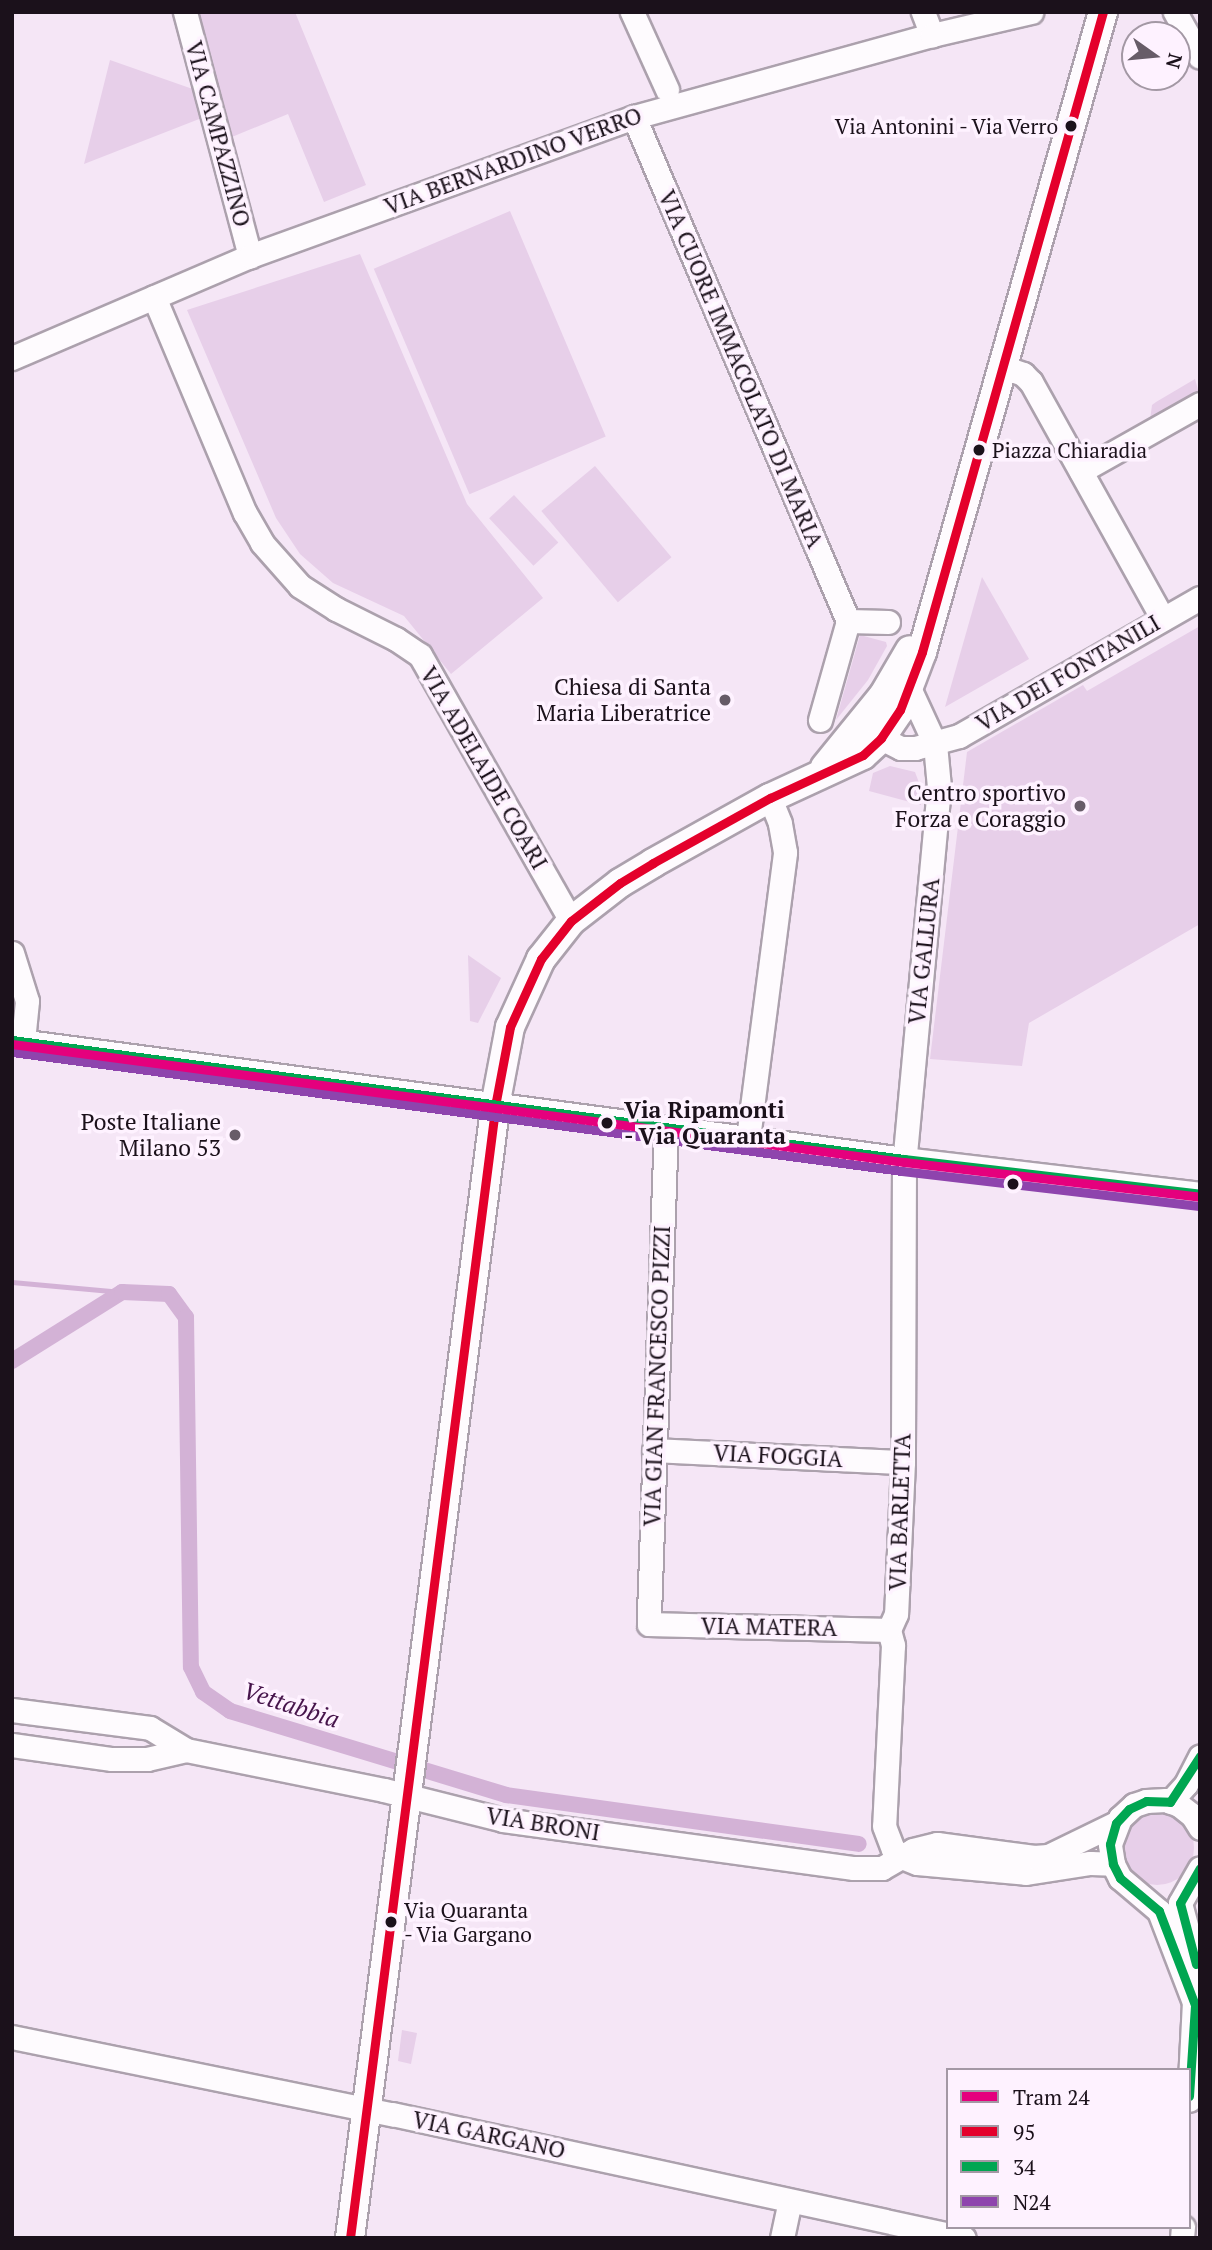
<!DOCTYPE html>
<style>
body{margin:0}
#map{position:relative;width:1212px;height:2250px;overflow:hidden;background:#f5e6f6;font-family:"PT Serif",serif}
div>[style]{position:absolute}
.green>*{inset:0;background:#e7cfe9;transform-origin:0 0}
.round{border-radius:50%}
.stream>*{height:4.5px;margin:-2.25px;padding:0 2.25px;transform-origin:2.25px;border-radius:2.25px;background:#d3b2d6}
.canal>*{height:16px;margin:-8px;padding:0 8px;transform-origin:8px;border-radius:8px;background:#d3b2d6}
.roads{filter:drop-shadow(2px 0 #aca1ad) drop-shadow(-2px 0 #aca1ad) drop-shadow(0 2px #aca1ad) drop-shadow(0 -2px #aca1ad)}
.minor>*{height:23px;margin:-11.5px;padding:0 11.5px;transform-origin:11.5px;border-radius:11.5px;background:#fefbfe}
.major>*{height:28px;margin:-14px;padding:0 14px;transform-origin:14px;border-radius:14px;background:#fefbfe}
.bus-1>*{height:9px;margin:-4.5px;padding:0 4.5px;transform-origin:4.5px;border-radius:4.5px;background:#e4002b}
.bus-2>*{height:9px;margin:-4.5px;padding:0 4.5px;transform-origin:4.5px;border-radius:4.5px;background:#00a651}
.bus-3>*{height:9px;margin:-4.5px;padding:0 4.5px;transform-origin:4.5px;border-radius:4.5px;background:#8e44ad}
.tram-1>*{height:9px;margin:-4.5px;padding:0 4.5px;transform-origin:4.5px;border-radius:4.5px;background:#e5007d}
.dots>*{width:19px;height:19px;translate:-50% -50%;box-sizing:border-box;border:4px solid #fef2ff;border-radius:50%}
span{translate:-50% -50%;white-space:nowrap;text-align:center;line-height:1.15;-webkit-text-stroke:7px #fef2ff;paint-order:stroke}
.bus-label{font-size:21px;color:#1b111b}
.right{translate:-100% -50%;text-align:right}
.left{translate:0 -50%;text-align:left}
.street-label{font-size:23px;color:#1b111b}
.poi-label{font-size:23px;color:#1b111b}
.stop-label{font-size:23px;color:#1b111b;font-weight:700}
.water-label{font-size:24px;color:#46144b;font-style:italic}
.frame{position:absolute;inset:0;border:14px solid #1b111b;pointer-events:none}
.legend{position:absolute;left:946px;top:2068px;width:245px;height:161px;box-sizing:border-box;background:#fef2ff;border:2px solid #a398a4;margin:0;padding:9px 12px;list-style:none;font-size:21px;color:#1b111b}
.legend li{display:flex;align-items:center;gap:14px;height:35px}
.legend b{width:35px;border:2px solid #a398a4}
.north{position:absolute;left:1121px;top:21px;width:70px;height:70px;box-sizing:border-box;background:#fef2ff;border:2px solid #a398a4;border-radius:50%;rotate:105deg;font-size:19px;font-weight:700;line-height:28px;text-align:center;color:#1b111b}
.north::after{content:'';display:block;margin:auto;width:24px;height:32px;background:#675c68;clip-path:polygon(50% 0,100% 100%,50% 72%,0 100%)}
</style>
<div id="map">
<div class="green">
<div style="clip-path:polygon(193px 12px,295px 12px,366px 185px,324px 202px,288px 114px,227px 139px)"></div>
<div style="clip-path:polygon(110px 60px,204px 93px,212px 114px,84px 164px)"></div>
<div style="left:510px;top:211px;width:245px;height:148px;rotate:67deg"></div>
<div style="clip-path:polygon(360px 254px,467px 504px,543px 598px,451px 674px,404px 616px,333px 583px,300px 554px,276px 518px,187px 310px)"></div>
<div style="clip-path:polygon(1195px 379px,1200px 397px,1150px 420px,1152px 405px,1156px 402px)"></div>
<div style="left:595px;top:466px;width:119px;height:70px;rotate:50deg"></div>
<div style="left:514px;top:495px;width:65px;height:34px;rotate:47deg"></div>
<div style="clip-path:polygon(982px 577px,1029px 659px,945px 707px)"></div>
<div style="clip-path:polygon(1200px 626px,1200px 924px,1029px 1023px,1022px 1066px,930px 1059px,967px 752px,1083px 685px,1087px 691px)"></div>
<div style="clip-path:polygon(860px 635px,886px 642px,887px 646px,868px 680px,836px 720px)"></div>
<div style="clip-path:polygon(890px 766px,915px 772px,921px 788px,916px 788px,916px 792px,921px 792px,921px 805px,869px 791px,873px 773px)"></div>
<div style="clip-path:polygon(468px 955px,501px 978px,478px 1023px,470px 1021px)"></div>
<div class="round" style="left:1120px;top:1811px;width:74px;height:74px"></div>
<div style="clip-path:polygon(402px 2030px,417px 2033px,411px 2064px,398px 2061px)"></div>
</div>
<div class="stream">
<div style="left:12px;top:1282px;width:110px;rotate:5.2deg"></div>
</div>
<div class="canal">
<div style="left:12px;top:1361px;width:130px;rotate:-32.1deg"></div>
<div style="left:122px;top:1292px;width:47px;rotate:2.4deg"></div>
<div style="left:169px;top:1294px;width:29px;rotate:54deg"></div>
<div style="left:186px;top:1317px;width:350px;rotate:89.2deg"></div>
<div style="left:191px;top:1667px;width:28px;rotate:64deg"></div>
<div style="left:203px;top:1692px;width:33px;rotate:35deg"></div>
<div style="left:230px;top:1711px;width:288px;rotate:16.9deg"></div>
<div style="left:506px;top:1795px;width:356px;rotate:7.9deg"></div>
</div>
<div class="roads">
<div class="minor">
<div style="left:185px;top:12px;width:253px;rotate:75.1deg"></div>
<div style="left:632px;top:12px;width:85px;rotate:65.6deg"></div>
<div style="left:923px;top:12px;width:25px;rotate:69deg"></div>
<div style="left:1175px;top:12px;width:51px;rotate:60.9deg"></div>
<div style="left:634px;top:117px;width:548px;rotate:66.99deg"></div>
<div style="left:154px;top:297px;width:234px;rotate:67.2deg"></div>
<div style="left:245px;top:513px;width:34px;rotate:60deg"></div>
<div style="left:262px;top:543px;width:57px;rotate:48.5deg"></div>
<div style="left:300px;top:586px;width:43px;rotate:32.6deg"></div>
<div style="left:336px;top:609px;width:67px;rotate:26.6deg"></div>
<div style="left:396px;top:639px;width:29px;rotate:34deg"></div>
<div style="left:420px;top:655px;width:306px;rotate:60.4deg"></div>
<div style="left:12px;top:358px;width:259px;rotate:-23.2deg"></div>
<div style="left:250px;top:256px;width:408px;rotate:-19.9deg"></div>
<div style="left:634px;top:117px;width:309px;rotate:-15.4deg"></div>
<div style="left:932px;top:35px;width:102px;rotate:-13.1deg"></div>
<div style="left:1003px;top:367px;width:21px;rotate:19deg"></div>
<div style="left:1023px;top:374px;width:11px;rotate:45deg"></div>
<div style="left:1031px;top:382px;width:271px;rotate:60.9deg"></div>
<div style="left:1081px;top:471px;width:137px;rotate:-29.4deg"></div>
<div style="left:848px;top:621px;width:40px;rotate:1.4deg"></div>
<div style="left:910px;top:690px;width:60px;rotate:65.2deg"></div>
<div style="left:935px;top:744px;width:43px;rotate:84.7deg"></div>
<div style="left:939px;top:787px;width:377px;rotate:95.3deg"></div>
<div style="left:904px;top:1162px;width:300px;rotate:90.2deg"></div>
<div style="left:903px;top:1462px;width:152px;rotate:92.6deg"></div>
<div style="left:896px;top:1614px;width:17px;rotate:114deg"></div>
<div style="left:889px;top:1630px;width:16px;rotate:75deg"></div>
<div style="left:893px;top:1645px;width:181px;rotate:92.8deg"></div>
<div style="left:884px;top:1826px;width:25px;rotate:69deg"></div>
<div style="left:893px;top:1849px;width:12px;rotate:42deg"></div>
<div style="left:902px;top:1857px;width:16px;rotate:22deg"></div>
<div style="left:917px;top:1863px;width:109px;rotate:5.2deg"></div>
<div style="left:1026px;top:1873px;width:65px;rotate:-8.9deg"></div>
<div style="left:1090px;top:1863px;width:23px;rotate:2deg"></div>
<div style="left:820px;top:720px;width:103px;rotate:-74.2deg"></div>
<div style="left:881px;top:738px;width:22px;rotate:27deg"></div>
<div style="left:901px;top:748px;width:14px"></div>
<div style="left:915px;top:748px;width:46px;rotate:-15.3deg"></div>
<div style="left:959px;top:736px;width:278px;rotate:-29.8deg"></div>
<div style="left:12px;top:953px;width:50px;rotate:72.6deg"></div>
<div style="left:27px;top:1001px;width:40px;rotate:95.7deg"></div>
<div style="left:12px;top:1040px;width:900px;rotate:7.6deg"></div>
<div style="left:904px;top:1159px;width:298px;rotate:6.7deg"></div>
<div style="left:666px;top:1127px;width:497px;rotate:92deg"></div>
<div style="left:649px;top:1624px;width:240px;rotate:1.4deg"></div>
<div style="left:748px;top:1138px;width:288px;rotate:-82.6deg"></div>
<div style="left:785px;top:852px;width:29px;rotate:-100deg"></div>
<div style="left:780px;top:823px;width:27px;rotate:-112deg"></div>
<div style="left:654px;top:1450px;width:249px;rotate:2.8deg"></div>
<div style="left:12px;top:1710px;width:139px;rotate:7.4deg"></div>
<div style="left:150px;top:1728px;width:42px;rotate:31.4deg"></div>
<div style="left:186px;top:1750px;width:202px;rotate:11.4deg"></div>
<div style="left:384px;top:1790px;width:123px;rotate:14.1deg"></div>
<div style="left:503px;top:1820px;width:354px;rotate:7.8deg"></div>
<div style="left:854px;top:1868px;width:28px"></div>
<div style="left:882px;top:1868px;width:36px;rotate:-30deg"></div>
<div style="left:913px;top:1850px;width:25px;rotate:-14deg"></div>
<div style="left:937px;top:1844px;width:98px;rotate:7.6deg"></div>
<div style="left:1034px;top:1857px;width:14px;rotate:-4deg"></div>
<div style="left:1048px;top:1856px;width:76px;rotate:-25.9deg"></div>
<div style="left:12px;top:1745px;width:101px;rotate:8deg"></div>
<div style="left:112px;top:1759px;width:35px"></div>
<div style="left:147px;top:1759px;width:40px;rotate:-13deg"></div>
<div style="left:1170px;top:1802px;width:24px;rotate:-48deg"></div>
<div style="left:1186px;top:1784px;width:31px;rotate:-63deg"></div>
<div style="left:1195px;top:2005px;width:101px;rotate:-111deg"></div>
<div style="left:1159px;top:1911px;width:51px;rotate:-139.8deg"></div>
<div style="left:1120px;top:1878px;width:16px;rotate:-117deg"></div>
<div style="left:1113px;top:1864px;width:20px;rotate:-99deg"></div>
<div style="left:1110px;top:1844px;width:28px;rotate:-69deg"></div>
<div style="left:1120px;top:1818px;width:19px;rotate:-43deg"></div>
<div style="left:1134px;top:1805px;width:13px;rotate:-18deg"></div>
<div style="left:1146px;top:1801px;width:20px;rotate:-3deg"></div>
<div style="left:1166px;top:1800px;width:14px;rotate:21deg"></div>
<div style="left:1179px;top:1805px;width:16px;rotate:38deg"></div>
<div style="left:1192px;top:1815px;width:15px;rotate:58deg"></div>
<div style="left:12px;top:2037px;width:388px;rotate:11.5deg"></div>
<div style="left:392px;top:2114px;width:585px;rotate:12.23deg"></div>
<div style="left:1189px;top:2100px;width:138px;rotate:-87.1deg"></div>
<div style="left:1196px;top:1962px;width:61px;rotate:-105.2deg"></div>
<div style="left:1180px;top:1903px;width:40px;rotate:-60.3deg"></div>
<div style="left:782px;top:2238px;width:38px;rotate:-78deg"></div>
<div style="left:1182px;top:2238px;width:11px;rotate:-85deg"></div>
</div>
<div class="major">
<div style="left:825px;top:767px;width:92px;rotate:-50.8deg"></div>
<div style="left:883px;top:696px;width:53px;rotate:-59.6deg"></div>
<div style="left:350px;top:2238px;width:1146px;rotate:-82.68deg"></div>
<div style="left:496px;top:1101px;width:75px;rotate:-79.3deg"></div>
<div style="left:510px;top:1027px;width:75px;rotate:-65.5deg"></div>
<div style="left:541px;top:959px;width:48px;rotate:-51.7deg"></div>
<div style="left:571px;top:921px;width:62px;rotate:-37.8deg"></div>
<div style="left:620px;top:883px;width:39px;rotate:-31deg"></div>
<div style="left:653px;top:863px;width:134px;rotate:-29.1deg"></div>
<div style="left:770px;top:798px;width:102px;rotate:-24.8deg"></div>
<div style="left:863px;top:755px;width:25px;rotate:-43deg"></div>
<div style="left:881px;top:738px;width:34px;rotate:-56deg"></div>
<div style="left:900px;top:710px;width:62px;rotate:-69.2deg"></div>
<div style="left:922px;top:652px;width:665px;rotate:-74.21deg"></div>
</div>
</div>
<div class="bus-1">
<div style="left:350px;top:2238px;width:1146px;rotate:-82.68deg"></div>
<div style="left:496px;top:1101px;width:75px;rotate:-79.3deg"></div>
<div style="left:510px;top:1027px;width:75px;rotate:-65.5deg"></div>
<div style="left:541px;top:959px;width:48px;rotate:-51.7deg"></div>
<div style="left:571px;top:921px;width:62px;rotate:-37.8deg"></div>
<div style="left:620px;top:883px;width:39px;rotate:-31deg"></div>
<div style="left:653px;top:863px;width:134px;rotate:-29.1deg"></div>
<div style="left:770px;top:798px;width:102px;rotate:-24.8deg"></div>
<div style="left:863px;top:755px;width:25px;rotate:-43deg"></div>
<div style="left:881px;top:738px;width:34px;rotate:-56deg"></div>
<div style="left:900px;top:710px;width:62px;rotate:-69.2deg"></div>
<div style="left:922px;top:652px;width:665px;rotate:-74.21deg"></div>
</div>
<div class="bus-2">
<div style="left:12px;top:1040px;width:900px;rotate:7.6deg"></div>
<div style="left:904px;top:1159px;width:298px;rotate:6.7deg"></div>
<div style="left:1196px;top:1964px;width:63px;rotate:-104.7deg"></div>
<div style="left:1180px;top:1903px;width:40px;rotate:-60.3deg"></div>
<div style="left:1189px;top:2096px;width:91px;rotate:-86.2deg"></div>
<div style="left:1195px;top:2005px;width:101px;rotate:-111deg"></div>
<div style="left:1159px;top:1911px;width:51px;rotate:-139.8deg"></div>
<div style="left:1120px;top:1878px;width:16px;rotate:-117deg"></div>
<div style="left:1113px;top:1864px;width:20px;rotate:-99deg"></div>
<div style="left:1110px;top:1844px;width:22px;rotate:-74deg"></div>
<div style="left:1116px;top:1823px;width:19px;rotate:-47deg"></div>
<div style="left:1129px;top:1809px;width:19px;rotate:-25deg"></div>
<div style="left:1146px;top:1801px;width:24px;rotate:2deg"></div>
<div style="left:1170px;top:1802px;width:55px;rotate:-56.9deg"></div>
</div>
<div class="bus-3">
<div style="left:12px;top:1052px;width:898px;rotate:7.62deg"></div>
<div style="left:902px;top:1171px;width:299px;rotate:6.7deg"></div>
</div>
<div class="tram-1">
<div style="left:12px;top:1044px;width:900px;rotate:7.54deg"></div>
<div style="left:904px;top:1162px;width:298px;rotate:6.7deg"></div>
</div>
<div class="dots">
<div style="left:1071px;top:126px;background:#1b111b"></div>
<div style="left:979px;top:450px;background:#1b111b"></div>
<div style="left:725px;top:700px;background:#675c68"></div>
<div style="left:1080px;top:806px;background:#675c68"></div>
<div style="left:607px;top:1123px;background:#1b111b"></div>
<div style="left:235px;top:1135px;background:#675c68"></div>
<div style="left:1013px;top:1184px;background:#1b111b"></div>
<div style="left:391px;top:1922px;background:#1b111b"></div>
</div>
<div class="bus-label">
<span class="right" style="left:1058px;top:126px">Via Antonini - Via Verro</span>
<span class="left" style="left:992px;top:450px">Piazza Chiaradia</span>
<span class="left" style="left:404px;top:1922px">Via Quaranta<br>- Via Gargano</span>
</div>
<div class="street-label">
<span style="left:218px;top:134px;rotate:75deg">VIA CAMPAZZINO</span>
<span style="left:513px;top:161px;rotate:-20deg">VIA BERNARDINO VERRO</span>
<span style="left:741px;top:369px;rotate:67deg">VIA CUORE IMMACOLATO DI MARIA</span>
<span style="left:1068px;top:673px;rotate:-30deg">VIA DEI FONTANILI</span>
<span style="left:484px;top:768px;rotate:60deg">VIA ADELAIDE COARI</span>
<span style="left:924px;top:951px;rotate:-84deg">VIA GALLURA</span>
<span style="left:657px;top:1376px;rotate:-88deg">VIA GIAN FRANCESCO PIZZI</span>
<span style="left:778px;top:1456px;rotate:3deg">VIA FOGGIA</span>
<span style="left:900px;top:1512px;rotate:-88deg">VIA BARLETTA</span>
<span style="left:769px;top:1627px;rotate:1deg">VIA MATERA</span>
<span style="left:543px;top:1824px;rotate:9deg">VIA BRONI</span>
<span style="left:489px;top:2135px;rotate:12deg">VIA GARGANO</span>
</div>
<div class="poi-label">
<span class="right" style="left:711px;top:700px">Chiesa di Santa<br>Maria Liberatrice</span>
<span class="right" style="left:1066px;top:806px">Centro sportivo<br>Forza e Coraggio</span>
<span class="right" style="left:221px;top:1135px">Poste Italiane<br>Milano 53</span>
</div>
<div class="stop-label">
<span class="left" style="left:624px;top:1123px">Via Ripamonti<br>- Via Quaranta</span>
</div>
<div class="water-label">
<span style="left:291px;top:1705px;rotate:18deg">Vettabbia</span>
</div>
<div class="frame"></div>
<ul class="legend">
<li><b style="height:9px;background:#e5007d"></b>Tram 24</li>
<li><b style="height:9px;background:#e4002b"></b>95</li>
<li><b style="height:9px;background:#00a651"></b>34</li>
<li><b style="height:9px;background:#8e44ad"></b>N24</li>
</ul>
<div class="north">N</div>
</div>
